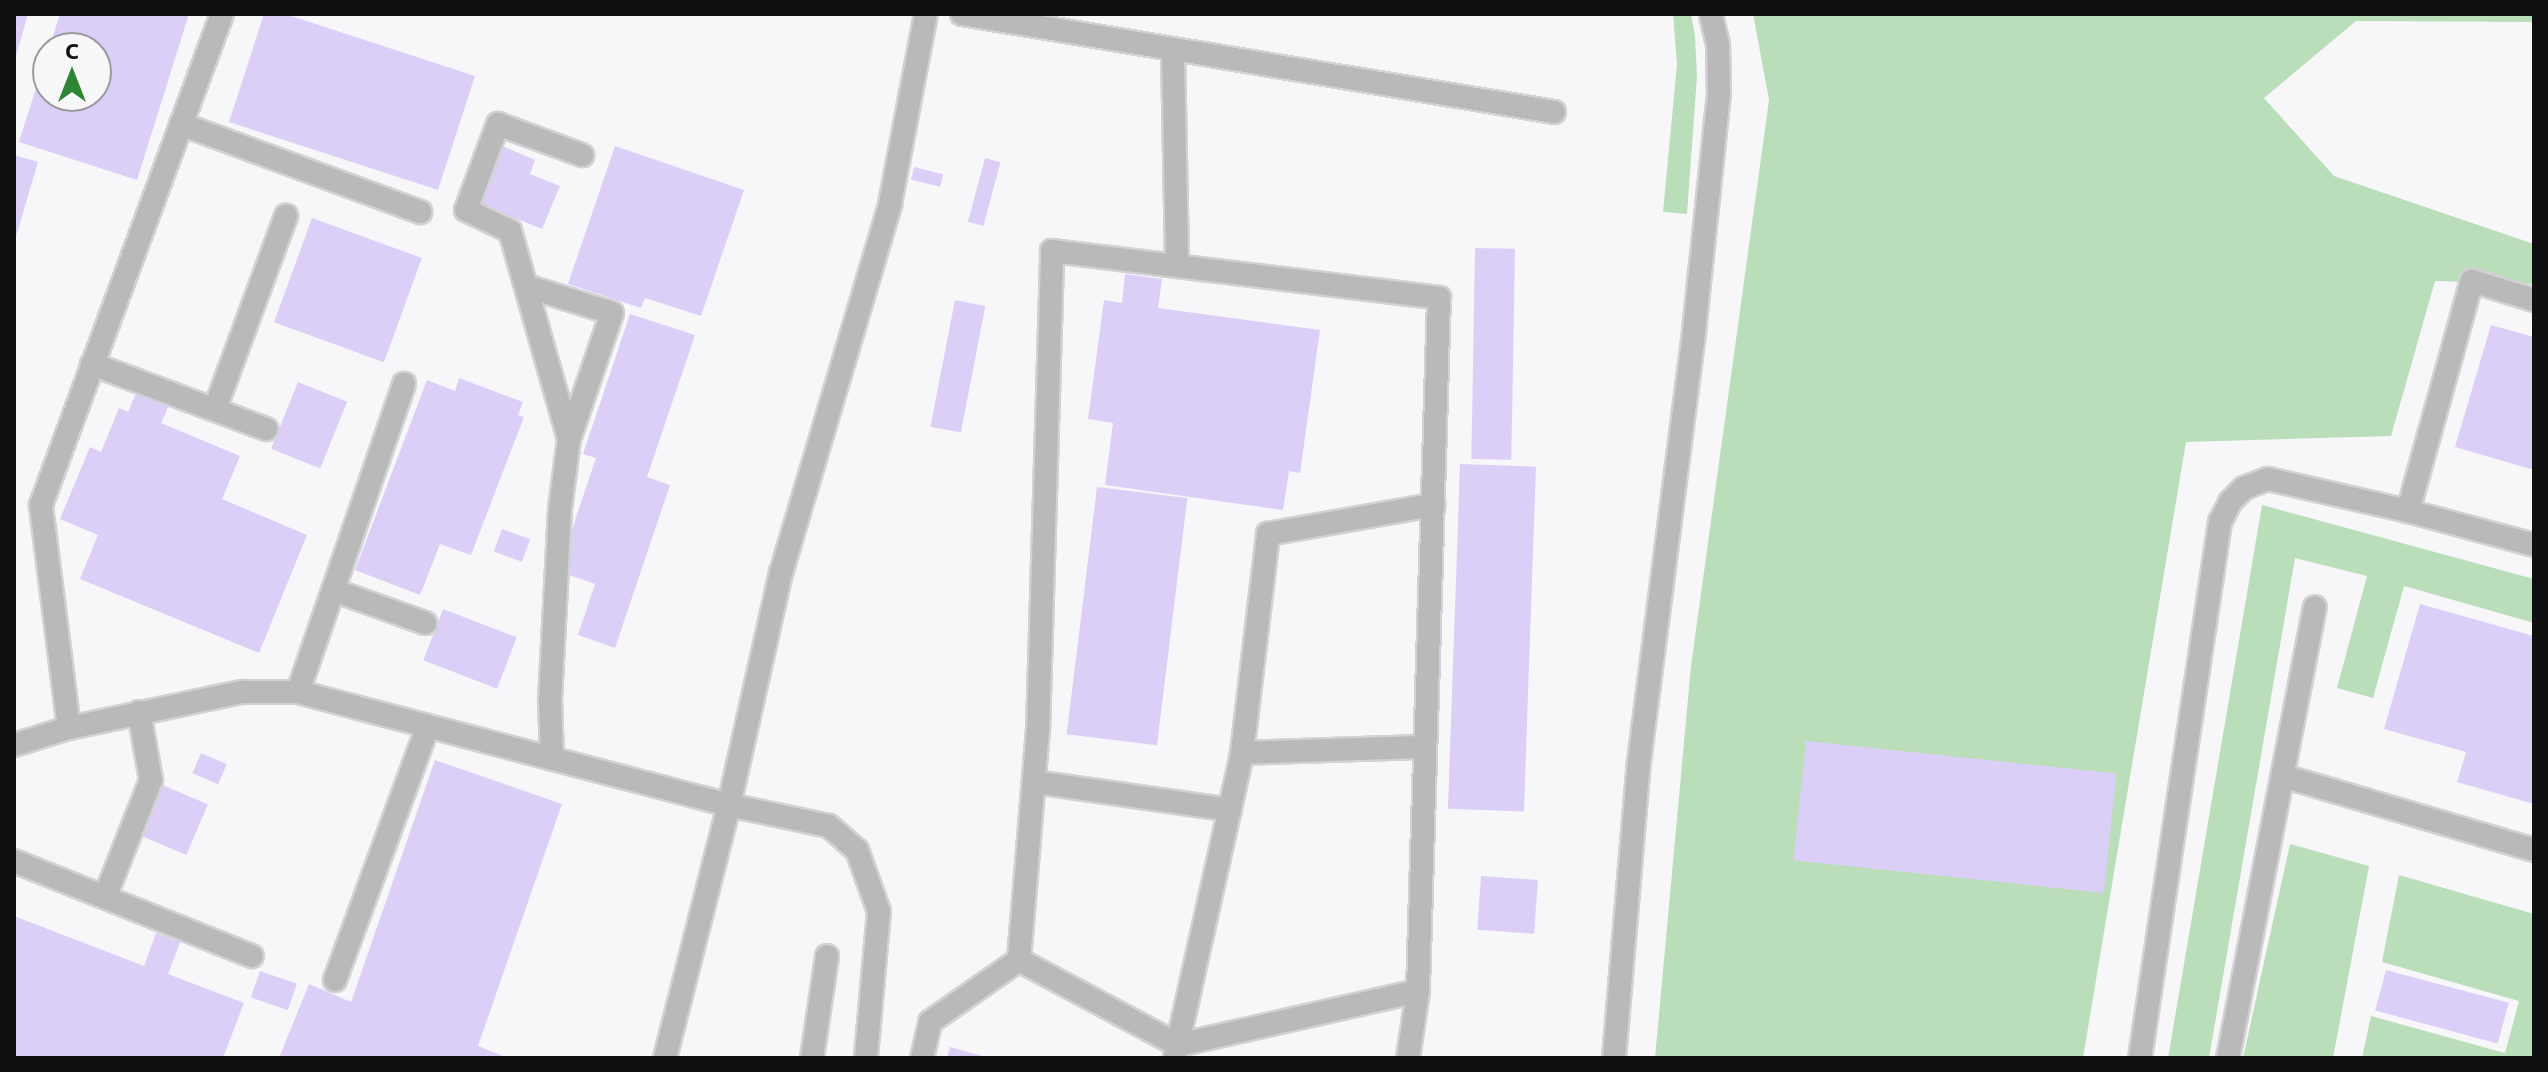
<!DOCTYPE html>
<meta charset="utf-8">
<style>
body{margin:0}
#map{position:relative;width:2548px;height:1072px;overflow:hidden;background:#f7f7fa;font-family:"Noto Sans",sans-serif}
div>[style]{position:absolute}
.green>*{inset:0;background:#bbdeba}
.building>*{inset:0;background:#dccff7;transform-origin:0 0}
.roads{filter:drop-shadow(2px 0 #d2d2d5) drop-shadow(-2px 0 #d2d2d5) drop-shadow(0 2px #d2d2d5) drop-shadow(0 -2px #d2d2d5)}
.lane>*{height:22px;margin:-11px;padding:0 11px;transform-origin:11px;border-radius:11px;background:#b9b9ba}
span{translate:-50% -50%;white-space:nowrap;text-align:center;line-height:1.15;-webkit-text-stroke:8px #f7f7fa;paint-order:stroke}
.frame{position:absolute;inset:0;border:16px solid #0f0f10;pointer-events:none}
.north{position:absolute;left:32px;top:32px;width:80px;height:80px;box-sizing:border-box;background:#f7f7fa;border:2px solid #9a9a9c;border-radius:50%;rotate:0deg;font-size:22px;font-weight:700;line-height:32px;text-align:center;color:#0f0f10}
.north::after{content:'';display:block;margin:auto;width:28px;height:36px;background:#2d8433;clip-path:polygon(50% 0,100% 100%,50% 72%,0 100%)}
</style>
<div id="map">
<div class="green">
<div style="clip-path:polygon(1673px 14px,1691px 14px,1695px 36px,1697px 76px,1687px 214px,1663px 212px,1677px 64px)"></div>
<div style="clip-path:polygon(1753px 14px,2534px 14px,2534px 22px,2356px 21px,2264px 98px,2334px 176px,2534px 244px,2534px 284px,2435px 281px,2391px 436px,2186px 442px,2083px 1058px,1655px 1058px,1691px 666px,1769px 100px)"></div>
<div style="clip-path:polygon(2262px 505px,2534px 579px,2534px 623px,2404px 586px,2373px 698px,2337px 688px,2367px 576px,2295px 558px,2209px 1058px,2168px 1058px)"></div>
<div style="clip-path:polygon(2290px 844px,2369px 866px,2333px 1058px,2243px 1058px)"></div>
<div style="clip-path:polygon(2399px 875px,2534px 914px,2534px 1058px,2362px 1058px,2371px 1016px,2505px 1053px,2519px 1001px,2382px 962px)"></div>
</div>
<div class="building">
<div style="clip-path:polygon(14px 14px,28px 14px,15px 59px,14px 59px)"></div>
<div style="clip-path:polygon(60px 14px,189px 14px,137px 180px,19px 142px,47px 53px,48px 96px,96px 96px,96px 48px,49px 48px)"></div>
<div style="clip-path:polygon(264px 14px,285px 14px,475px 76px,438px 190px,229px 122px)"></div>
<div style="clip-path:polygon(493px 142px,535px 160px,530px 174px,560px 186px,542px 229px,470px 200px)"></div>
<div style="clip-path:polygon(615px 146px,744px 190px,701px 316px,645px 298px,641px 308px,568px 284px)"></div>
<div style="clip-path:polygon(14px 155px,38px 162px,15px 240px,14px 240px)"></div>
<div style="left:985px;top:158px;width:16px;height:66px;rotate:15deg"></div>
<div style="left:914px;top:167px;width:30px;height:13px;rotate:14deg"></div>
<div style="left:312px;top:218px;width:117px;height:111px;rotate:20deg"></div>
<div style="left:1475px;top:248px;width:40px;height:211px;rotate:1deg"></div>
<div style="clip-path:polygon(1125px 274px,1162px 279px,1158px 308px,1320px 330px,1300px 473px,1289px 471px,1283px 510px,1105px 485px,1113px 423px,1088px 419px,1104px 300px,1122px 303px)"></div>
<div style="left:955px;top:300px;width:31px;height:129px;rotate:11deg"></div>
<div style="clip-path:polygon(630px 314px,695px 335px,647px 477px,670px 485px,615px 648px,578px 635px,595px 584px,558px 571px,596px 458px,583px 454px)"></div>
<div style="clip-path:polygon(2491px 325px,2534px 337px,2534px 470px,2455px 447px)"></div>
<div style="clip-path:polygon(459px 378px,523px 402px,518px 415px,524px 417px,471px 555px,440px 544px,420px 595px,355px 570px,427px 380px,455px 391px)"></div>
<div style="left:298px;top:382px;width:53px;height:72px;rotate:22deg"></div>
<div style="clip-path:polygon(137px 391px,169px 405px,161px 423px,240px 456px,222px 499px,307px 535px,259px 653px,80px 579px,98px 535px,60px 519px,90px 447px,101px 452px,119px 408px,128px 412px)"></div>
<div style="left:1460px;top:464px;width:76px;height:345px;rotate:2deg"></div>
<div style="left:1097px;top:487px;width:91px;height:249px;rotate:7deg"></div>
<div style="left:502px;top:529px;width:30px;height:24px;rotate:20deg"></div>
<div style="clip-path:polygon(2420px 604px,2534px 636px,2534px 804px,2457px 782px,2466px 752px,2384px 729px)"></div>
<div style="left:443px;top:609px;width:79px;height:55px;rotate:21deg"></div>
<div style="left:1806px;top:741px;width:312px;height:120px;rotate:6deg"></div>
<div style="left:201px;top:753px;width:28px;height:22px;rotate:23deg"></div>
<div style="clip-path:polygon(435px 760px,562px 804px,478px 1046px,508px 1058px,279px 1058px,309px 984px,351px 1002px)"></div>
<div style="left:160px;top:784px;width:52px;height:55px;rotate:23deg"></div>
<div style="left:1481px;top:876px;width:57px;height:54px;rotate:4deg"></div>
<div style="clip-path:polygon(14px 916px,144px 966px,156px 933px,180px 942px,168px 974px,244px 1003px,223px 1058px,14px 1058px)"></div>
<div style="left:2386px;top:970px;width:127px;height:42px;rotate:15deg"></div>
<div style="left:260px;top:971px;width:39px;height:28px;rotate:19deg"></div>
<div style="clip-path:polygon(950px 1047px,986px 1057px,985px 1058px,947px 1058px)"></div>
</div>
<div class="roads">
<div class="lane">
<div style="left:962px;top:14px;width:600px;rotate:9.4deg"></div>
<div style="left:1173px;top:52px;width:214px;rotate:88.9deg"></div>
<div style="left:181px;top:124px;width:255px;rotate:20.2deg"></div>
<div style="left:1052px;top:251px;width:390px;rotate:6.9deg"></div>
<div style="left:1439px;top:298px;width:693px;rotate:91.74deg"></div>
<div style="left:1418px;top:991px;width:246px;rotate:167.3deg"></div>
<div style="left:1178px;top:1045px;width:180px;rotate:-151.9deg"></div>
<div style="left:1019px;top:960px;width:230px;rotate:-85.3deg"></div>
<div style="left:1038px;top:731px;width:480px;rotate:-88.3deg"></div>
<div style="left:526px;top:286px;width:90px;rotate:17.4deg"></div>
<div style="left:612px;top:313px;width:133px;rotate:108.8deg"></div>
<div style="left:92px;top:364px;width:186px;rotate:20.5deg"></div>
<div style="left:215px;top:409px;width:206px;rotate:-69.8deg"></div>
<div style="left:2408px;top:511px;width:239px;rotate:-74.5deg"></div>
<div style="left:2472px;top:281px;width:65px;rotate:17deg"></div>
<div style="left:333px;top:590px;width:98px;rotate:19.7deg"></div>
<div style="left:298px;top:692px;width:326px;rotate:-71deg"></div>
<div style="left:69px;top:728px;width:225px;rotate:-97.2deg"></div>
<div style="left:41px;top:505px;width:523px;rotate:-69.76deg"></div>
<div style="left:14px;top:745px;width:58px;rotate:-17.2deg"></div>
<div style="left:69px;top:728px;width:177px;rotate:-11.8deg"></div>
<div style="left:242px;top:692px;width:56px"></div>
<div style="left:298px;top:692px;width:446px;rotate:14.7deg"></div>
<div style="left:729px;top:805px;width:102px;rotate:11.9deg"></div>
<div style="left:829px;top:826px;width:37px;rotate:41deg"></div>
<div style="left:857px;top:850px;width:65px;rotate:70.2deg"></div>
<div style="left:879px;top:911px;width:148px;rotate:95.1deg"></div>
<div style="left:1242px;top:753px;width:182px;rotate:-1.9deg"></div>
<div style="left:552px;top:759px;width:59px;rotate:-91.9deg"></div>
<div style="left:550px;top:700px;width:191px;rotate:-87deg"></div>
<div style="left:560px;top:509px;width:71px;rotate:-82.7deg"></div>
<div style="left:569px;top:439px;width:216px;rotate:-105.8deg"></div>
<div style="left:510px;top:231px;width:49px;rotate:-154.5deg"></div>
<div style="left:466px;top:210px;width:92px;rotate:-69.6deg"></div>
<div style="left:498px;top:124px;width:90px;rotate:20.3deg"></div>
<div style="left:2283px;top:776px;width:262px;rotate:16.4deg"></div>
<div style="left:1034px;top:782px;width:198px;rotate:8.1deg"></div>
<div style="left:14px;top:861px;width:256px;rotate:21.8deg"></div>
<div style="left:105px;top:897px;width:126px;rotate:-68.5deg"></div>
<div style="left:151px;top:780px;width:69px;rotate:-100deg"></div>
<div style="left:335px;top:980px;width:270px;rotate:-69.9deg"></div>
<div style="left:1175px;top:1056px;width:310px;rotate:-77.5deg"></div>
<div style="left:1242px;top:753px;width:221px;rotate:-83.2deg"></div>
<div style="left:1268px;top:534px;width:168px;rotate:-10deg"></div>
<div style="left:665px;top:1058px;width:261px;rotate:-75.8deg"></div>
<div style="left:729px;top:805px;width:238px;rotate:-77.4deg"></div>
<div style="left:781px;top:573px;width:385px;rotate:-73.5deg"></div>
<div style="left:890px;top:204px;width:193px;rotate:-79.3deg"></div>
<div style="left:812px;top:1058px;width:103px;rotate:-81.6deg"></div>
<div style="left:922px;top:1058px;width:37px;rotate:-77deg"></div>
<div style="left:930px;top:1022px;width:108px;rotate:-34.9deg"></div>
<div style="left:1408px;top:1058px;width:68px;rotate:-81.5deg"></div>
<div style="left:1614px;top:1058px;width:297px;rotate:-85.2deg"></div>
<div style="left:1639px;top:762px;width:434px;rotate:-82.7deg"></div>
<div style="left:1694px;top:331px;width:237px;rotate:-84deg"></div>
<div style="left:1719px;top:95px;width:50px;rotate:-91.1deg"></div>
<div style="left:1718px;top:45px;width:32px;rotate:-103deg"></div>
<div style="left:2140px;top:1058px;width:542px;rotate:-81.51deg"></div>
<div style="left:2220px;top:522px;width:22px;rotate:-63deg"></div>
<div style="left:2230px;top:502px;width:20px;rotate:-45deg"></div>
<div style="left:2244px;top:488px;width:26px;rotate:-21deg"></div>
<div style="left:2268px;top:479px;width:144px;rotate:12.9deg"></div>
<div style="left:2408px;top:511px;width:131px;rotate:15.1deg"></div>
<div style="left:2228px;top:1058px;width:459px;rotate:-79.1deg"></div>
</div>
</div>
<div class="frame"></div>
<div class="north">С</div>
</div>
